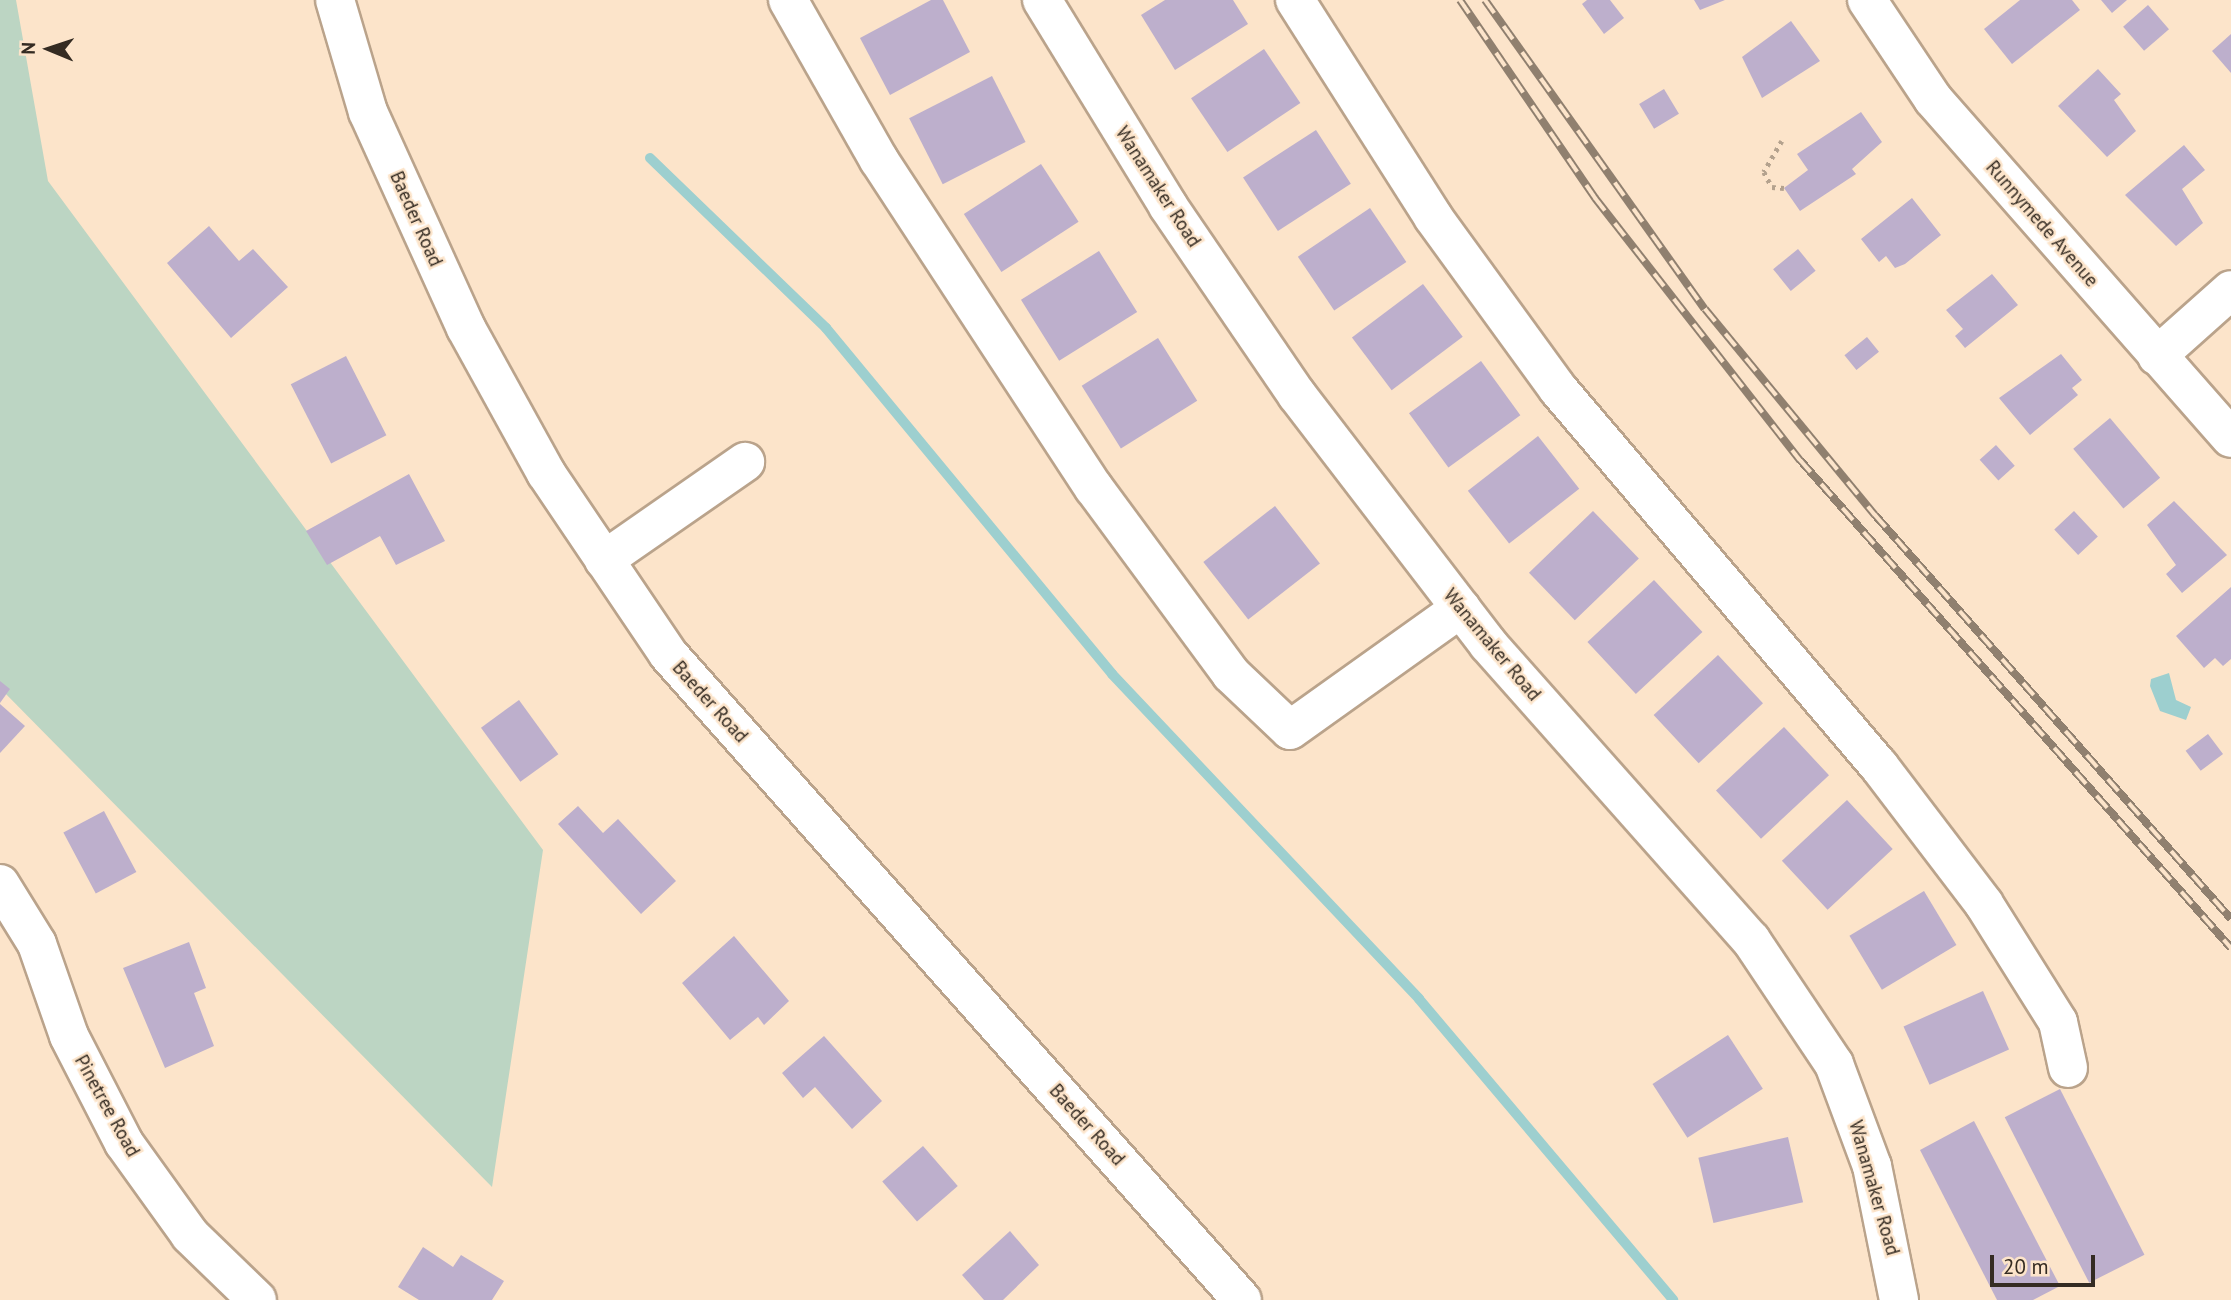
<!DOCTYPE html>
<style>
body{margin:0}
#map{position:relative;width:2231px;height:1300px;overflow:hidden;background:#fce4ca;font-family:"PT Sans",sans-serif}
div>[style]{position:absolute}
.green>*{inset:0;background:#bcd5c3}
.water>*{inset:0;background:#9dcfcf}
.stream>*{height:10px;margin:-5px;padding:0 5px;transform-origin:5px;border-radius:5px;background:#9dcfcf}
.building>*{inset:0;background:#bdafcc;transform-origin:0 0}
.path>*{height:4.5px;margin-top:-2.25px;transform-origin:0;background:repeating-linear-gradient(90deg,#b4a28e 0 3.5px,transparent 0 8.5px)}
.roads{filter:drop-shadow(2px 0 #baa38b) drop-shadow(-2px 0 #baa38b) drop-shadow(0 2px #baa38b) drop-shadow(0 -2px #baa38b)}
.minor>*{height:38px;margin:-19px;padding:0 19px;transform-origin:19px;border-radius:19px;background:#fff}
.rail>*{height:8px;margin-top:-4px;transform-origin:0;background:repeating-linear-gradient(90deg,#fce4ca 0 16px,#90806f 0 32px);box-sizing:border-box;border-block:2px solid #90806f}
span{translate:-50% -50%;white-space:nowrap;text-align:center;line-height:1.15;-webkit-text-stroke:5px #fce4ca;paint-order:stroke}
.street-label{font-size:19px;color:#342b22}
.north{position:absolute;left:14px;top:14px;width:70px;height:70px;-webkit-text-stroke:5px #fce4ca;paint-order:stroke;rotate:272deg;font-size:19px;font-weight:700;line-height:28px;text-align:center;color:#342b22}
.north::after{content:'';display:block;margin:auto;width:24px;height:32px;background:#342b22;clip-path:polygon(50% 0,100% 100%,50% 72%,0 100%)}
.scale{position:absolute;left:1990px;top:1255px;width:105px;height:32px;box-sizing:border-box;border:4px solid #342b22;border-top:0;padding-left:9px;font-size:21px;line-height:24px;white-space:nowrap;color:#342b22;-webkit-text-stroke:5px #fce4ca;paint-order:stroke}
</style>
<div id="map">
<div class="green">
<div style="clip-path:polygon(0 0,16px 0,48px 181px,543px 850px,492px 1187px,0 688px)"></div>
</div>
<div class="water">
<div style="clip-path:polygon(2169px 673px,2176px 700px,2191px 707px,2186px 720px,2160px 711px,2150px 686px,2151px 679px)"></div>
</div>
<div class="stream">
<div style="left:650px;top:158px;width:245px;rotate:44deg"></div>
<div style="left:826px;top:328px;width:449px;rotate:50.4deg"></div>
<div style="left:1112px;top:674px;width:447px;rotate:46.6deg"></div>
<div style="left:1419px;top:999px;width:394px;rotate:49.8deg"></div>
</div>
<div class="building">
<div style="clip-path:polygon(931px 0,943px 0,970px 52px,890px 95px,860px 38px)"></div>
<div style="clip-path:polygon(1165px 0,1233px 0,1248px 24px,1175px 70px,1141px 15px)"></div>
<div style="clip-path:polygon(1587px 0,1610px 0,1624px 18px,1604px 34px,1582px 4px)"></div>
<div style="clip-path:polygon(1694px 0,1725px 0,1700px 10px)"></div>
<div style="clip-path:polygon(2020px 0,2072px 0,2080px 10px,2012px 64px,1984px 29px)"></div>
<div style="clip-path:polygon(2101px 0,2127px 0,2112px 13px)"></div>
<div style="left:2148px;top:5px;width:32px;height:33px;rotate:49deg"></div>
<div style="clip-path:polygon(1791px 21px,1820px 61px,1762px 98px,1742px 57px)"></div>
<div style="clip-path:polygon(2231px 34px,2231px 73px,2212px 51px)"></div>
<div style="left:1264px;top:49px;width:65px;height:88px;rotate:56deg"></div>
<div style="clip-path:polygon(2098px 69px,2121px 94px,2114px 100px,2136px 131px,2107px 157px,2058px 106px)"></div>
<div style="left:992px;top:76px;width:74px;height:93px;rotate:63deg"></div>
<div style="left:1664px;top:89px;width:29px;height:29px;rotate:59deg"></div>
<div style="clip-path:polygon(1861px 112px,1882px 142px,1852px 169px,1856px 174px,1800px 211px,1784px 188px,1808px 170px,1797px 154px)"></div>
<div style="left:1316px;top:130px;width:64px;height:87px;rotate:57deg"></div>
<div style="clip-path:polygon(2184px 145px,2205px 170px,2182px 189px,2203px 223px,2176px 246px,2125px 195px)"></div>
<div style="left:1041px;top:164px;width:69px;height:92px;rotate:57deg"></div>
<div style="clip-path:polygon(1912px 198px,1941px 235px,1905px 264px,1895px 268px,1886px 256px,1879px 262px,1861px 239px)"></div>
<div style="left:1370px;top:208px;width:65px;height:87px;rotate:56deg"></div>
<div style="clip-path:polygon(209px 226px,239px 261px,253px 249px,288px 287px,231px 338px,167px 263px)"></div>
<div style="left:1798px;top:249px;width:28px;height:32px;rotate:51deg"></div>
<div style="left:1099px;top:251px;width:72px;height:92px;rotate:58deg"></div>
<div style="clip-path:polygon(1992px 274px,2018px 305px,1965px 348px,1955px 336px,1963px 329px,1946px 310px)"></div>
<div style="left:1423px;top:284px;width:66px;height:89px;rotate:53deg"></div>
<div style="left:1867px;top:337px;width:19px;height:29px;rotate:51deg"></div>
<div style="left:1158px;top:338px;width:74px;height:90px;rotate:58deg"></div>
<div style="clip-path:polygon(2061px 354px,2082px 380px,2072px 388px,2078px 395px,2030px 435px,1999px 398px)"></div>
<div style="left:346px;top:356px;width:89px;height:62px;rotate:63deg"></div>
<div style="left:1481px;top:361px;width:67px;height:89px;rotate:54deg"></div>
<div style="left:2110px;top:418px;width:78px;height:48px;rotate:50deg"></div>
<div style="left:1538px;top:436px;width:67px;height:89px;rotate:52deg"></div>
<div style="left:1996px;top:445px;width:28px;height:22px;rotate:48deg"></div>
<div style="clip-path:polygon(409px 474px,445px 541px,396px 565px,380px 536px,327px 565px,306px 531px)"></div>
<div style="clip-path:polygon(2174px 501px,2227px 555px,2182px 593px,2166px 574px,2176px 565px,2147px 525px)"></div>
<div style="left:1275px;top:506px;width:73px;height:91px;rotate:52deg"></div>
<div style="left:1593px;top:511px;width:66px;height:89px;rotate:46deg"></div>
<div style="left:2074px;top:511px;width:35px;height:27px;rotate:47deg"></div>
<div style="left:1654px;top:580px;width:71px;height:91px;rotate:47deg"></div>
<div style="clip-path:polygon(2231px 587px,2231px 659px,2223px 666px,2215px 658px,2204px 668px,2176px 636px)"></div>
<div style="left:1718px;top:655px;width:66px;height:88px;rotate:47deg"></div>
<div style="clip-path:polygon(0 681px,10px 689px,0 703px)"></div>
<div style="left:519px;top:700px;width:67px;height:47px;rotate:54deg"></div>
<div style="clip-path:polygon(0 704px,25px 726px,0 753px)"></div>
<div style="left:1784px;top:727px;width:66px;height:93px;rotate:47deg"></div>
<div style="left:2208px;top:734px;width:25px;height:28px;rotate:53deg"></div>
<div style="left:1847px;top:800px;width:67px;height:89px;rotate:47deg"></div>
<div style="clip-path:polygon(578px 806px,603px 833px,618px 819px,676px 881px,641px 914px,558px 824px)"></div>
<div style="left:104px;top:811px;width:69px;height:46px;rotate:62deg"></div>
<div style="left:1924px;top:891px;width:63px;height:87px;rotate:59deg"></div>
<div style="clip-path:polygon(734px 936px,789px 1001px,764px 1025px,758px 1017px,730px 1040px,682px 983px)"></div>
<div style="clip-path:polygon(189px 942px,206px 988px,194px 993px,214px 1046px,165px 1068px,123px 968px)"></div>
<div style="left:1983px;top:991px;width:64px;height:87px;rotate:66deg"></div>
<div style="left:1728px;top:1035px;width:64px;height:90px;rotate:57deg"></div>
<div style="clip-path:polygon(824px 1036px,882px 1101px,852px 1129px,815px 1087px,803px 1098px,782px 1073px)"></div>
<div style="left:2060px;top:1089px;width:186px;height:62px;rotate:63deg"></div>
<div style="clip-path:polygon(1974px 1121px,2060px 1286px,2033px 1300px,1997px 1300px,1920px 1150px)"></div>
<div style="left:1788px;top:1137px;width:67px;height:92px;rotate:77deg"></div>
<div style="left:923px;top:1146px;width:53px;height:54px;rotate:49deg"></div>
<div style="clip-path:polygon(1010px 1231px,1039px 1265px,1003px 1300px,984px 1300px,962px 1275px)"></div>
<div style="clip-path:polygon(423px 1247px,453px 1267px,461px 1255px,504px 1281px,492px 1300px,419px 1300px,398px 1287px)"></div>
</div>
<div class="path">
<div style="left:1782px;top:141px;width:36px;rotate:120deg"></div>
<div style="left:1764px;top:172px;width:17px;rotate:62deg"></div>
<div style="left:1772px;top:187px;width:12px;rotate:5deg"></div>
</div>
<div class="roads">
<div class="minor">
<div style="left:335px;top:0;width:117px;rotate:73.6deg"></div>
<div style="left:368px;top:112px;width:237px;rotate:65.6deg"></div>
<div style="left:466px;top:328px;width:166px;rotate:61.1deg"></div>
<div style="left:546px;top:473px;width:218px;rotate:56deg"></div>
<div style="left:668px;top:654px;width:864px;rotate:48.38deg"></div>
<div style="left:788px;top:0;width:184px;rotate:60.4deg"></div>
<div style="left:879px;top:160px;width:392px;rotate:56.8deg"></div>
<div style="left:1094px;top:488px;width:231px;rotate:53.6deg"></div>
<div style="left:1231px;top:674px;width:81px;rotate:43.5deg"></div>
<div style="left:1290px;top:730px;width:210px;rotate:-35.5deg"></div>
<div style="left:1042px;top:0;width:241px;rotate:58.5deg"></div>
<div style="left:1168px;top:206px;width:229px;rotate:55.7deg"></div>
<div style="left:1297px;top:395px;width:314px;rotate:52.5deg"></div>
<div style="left:1488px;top:644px;width:396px;rotate:48.4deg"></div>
<div style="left:1751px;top:940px;width:149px;rotate:56.2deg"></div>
<div style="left:1834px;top:1064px;width:109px;rotate:69.6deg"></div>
<div style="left:1872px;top:1166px;width:137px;rotate:78.6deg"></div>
<div style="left:1295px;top:0;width:257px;rotate:57.5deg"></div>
<div style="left:1433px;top:217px;width:213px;rotate:54deg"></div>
<div style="left:1558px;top:389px;width:495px;rotate:49.6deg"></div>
<div style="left:1879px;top:766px;width:173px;rotate:52.7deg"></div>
<div style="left:1984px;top:904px;width:139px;rotate:57.9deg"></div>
<div style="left:2058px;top:1022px;width:47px;rotate:77.7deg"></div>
<div style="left:1867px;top:0;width:119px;rotate:56.3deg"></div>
<div style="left:1933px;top:99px;width:451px;rotate:48.7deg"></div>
<div style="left:2157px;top:356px;width:99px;rotate:-41.7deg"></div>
<div style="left:604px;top:560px;width:172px;rotate:-34.8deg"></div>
<div style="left:0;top:884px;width:70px;rotate:58.3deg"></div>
<div style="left:37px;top:944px;width:97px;rotate:70.8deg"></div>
<div style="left:69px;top:1036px;width:120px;rotate:62.8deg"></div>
<div style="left:124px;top:1143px;width:113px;rotate:54.3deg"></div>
<div style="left:190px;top:1235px;width:93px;rotate:44.1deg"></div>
</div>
</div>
<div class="rail">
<div style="left:1460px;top:0;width:240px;rotate:55.7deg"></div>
<div style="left:1595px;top:198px;width:333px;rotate:52deg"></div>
<div style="left:1800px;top:460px;width:651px;rotate:48.55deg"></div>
<div style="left:1485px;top:0;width:379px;rotate:54.6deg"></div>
<div style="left:1705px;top:309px;width:267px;rotate:50.5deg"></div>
<div style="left:1875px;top:515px;width:538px;rotate:48.61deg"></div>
</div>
<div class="street-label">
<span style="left:1158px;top:187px;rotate:57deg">Wanamaker Road</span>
<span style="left:416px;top:219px;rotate:66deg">Baeder Road</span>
<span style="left:2042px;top:224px;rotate:49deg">Runnymede Avenue</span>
<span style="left:1492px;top:645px;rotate:50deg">Wanamaker Road</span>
<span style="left:710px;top:702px;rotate:48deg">Baeder Road</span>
<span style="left:107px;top:1106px;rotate:61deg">Pinetree Road</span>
<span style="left:1087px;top:1125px;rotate:48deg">Baeder Road</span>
<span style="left:1874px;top:1188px;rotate:74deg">Wanamaker Road</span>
</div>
<div class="north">N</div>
<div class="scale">20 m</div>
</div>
